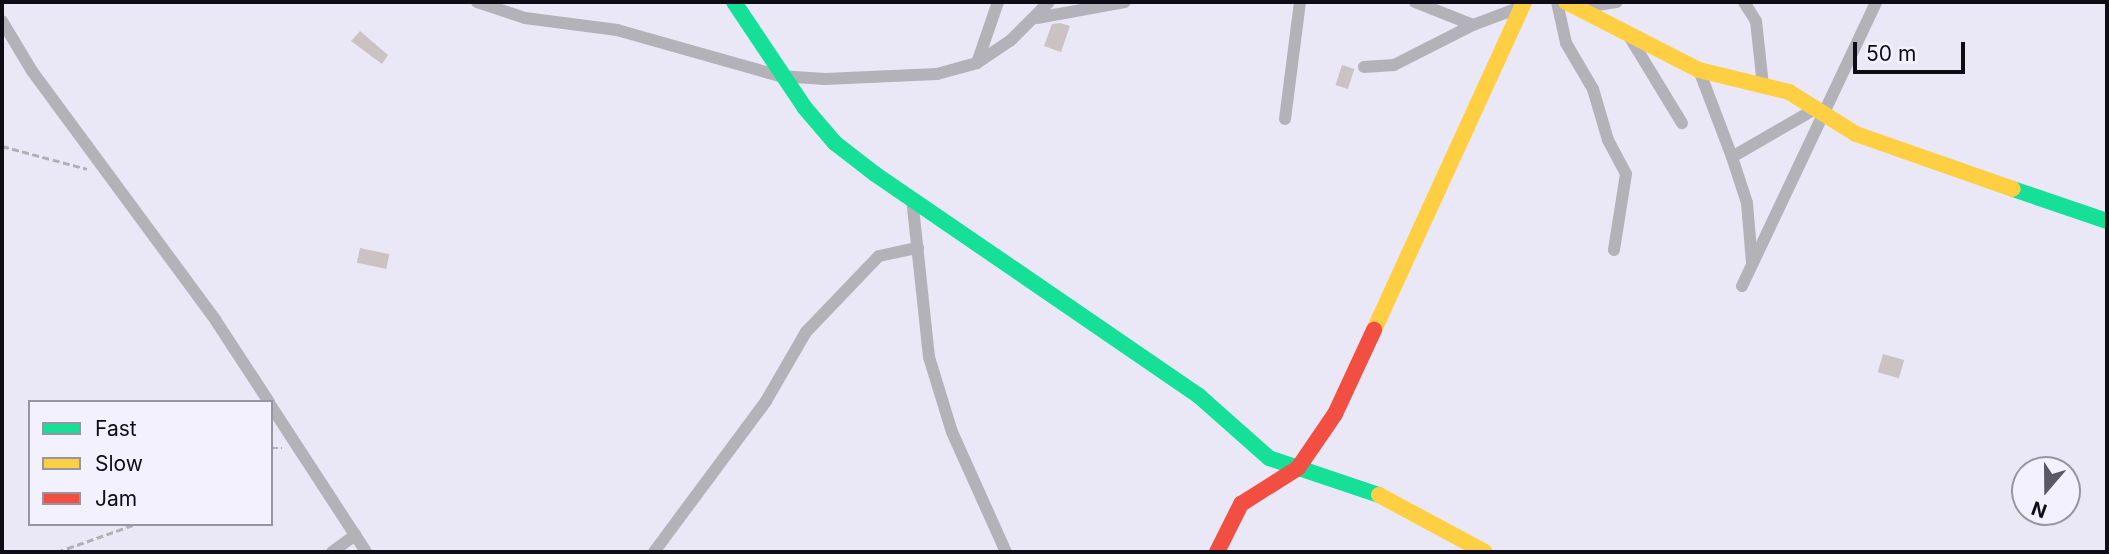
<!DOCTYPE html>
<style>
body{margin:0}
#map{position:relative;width:2109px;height:554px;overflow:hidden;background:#eae8f6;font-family:Inter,sans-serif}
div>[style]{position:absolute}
.building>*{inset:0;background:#cbc3c1;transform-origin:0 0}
.path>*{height:2.5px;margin-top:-1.25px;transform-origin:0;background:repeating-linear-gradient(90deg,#b1b0b7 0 7px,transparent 0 10.5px)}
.street>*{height:12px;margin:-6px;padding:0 6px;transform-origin:6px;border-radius:6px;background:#b4b2b9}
.fast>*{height:16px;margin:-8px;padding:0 8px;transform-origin:8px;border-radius:8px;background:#16e098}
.slow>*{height:16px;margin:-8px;padding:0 8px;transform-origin:8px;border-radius:8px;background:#ffcf43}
.jam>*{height:16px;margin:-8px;padding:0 8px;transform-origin:8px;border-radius:8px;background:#f24e42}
span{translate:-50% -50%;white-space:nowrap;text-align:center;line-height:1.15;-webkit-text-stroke:6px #f3f1fe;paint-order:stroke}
.frame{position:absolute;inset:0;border:4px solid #0e0c17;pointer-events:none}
.legend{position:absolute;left:28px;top:400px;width:245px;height:126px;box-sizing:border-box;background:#f3f1fe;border:2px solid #9795a2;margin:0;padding:9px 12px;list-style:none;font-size:21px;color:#0e0c17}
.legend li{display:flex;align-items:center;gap:14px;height:35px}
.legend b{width:35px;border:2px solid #9795a2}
.north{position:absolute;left:2011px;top:456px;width:70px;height:70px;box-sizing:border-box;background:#f3f1fe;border:2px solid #9795a2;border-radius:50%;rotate:200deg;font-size:19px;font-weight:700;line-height:28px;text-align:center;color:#0e0c17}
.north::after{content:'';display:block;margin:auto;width:24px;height:32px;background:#5b5965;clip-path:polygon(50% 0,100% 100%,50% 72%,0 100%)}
.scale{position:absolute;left:1853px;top:42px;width:112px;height:32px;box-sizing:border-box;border:4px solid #0e0c17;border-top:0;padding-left:9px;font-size:21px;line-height:24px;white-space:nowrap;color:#0e0c17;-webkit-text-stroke:5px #f3f1fe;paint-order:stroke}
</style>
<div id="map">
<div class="building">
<div style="clip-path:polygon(1060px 23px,1070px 26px,1061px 52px,1044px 46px,1052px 24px)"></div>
<div style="clip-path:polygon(360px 31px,388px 55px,382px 64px,351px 41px)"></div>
<div style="left:1342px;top:65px;width:13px;height:21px;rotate:18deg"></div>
<div style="left:360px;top:248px;width:30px;height:15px;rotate:12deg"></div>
<div style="left:1883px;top:354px;width:22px;height:19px;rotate:16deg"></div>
</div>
<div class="path">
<div style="left:2px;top:146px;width:88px;rotate:15.1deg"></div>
<div style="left:271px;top:448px;width:11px"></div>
<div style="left:57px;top:552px;width:84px;rotate:-19.5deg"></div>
</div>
<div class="street">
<div style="left:477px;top:2px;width:51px;rotate:18.4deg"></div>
<div style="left:525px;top:18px;width:93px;rotate:7.4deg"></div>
<div style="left:617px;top:30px;width:169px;rotate:15.8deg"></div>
<div style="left:780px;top:76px;width:45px;rotate:3.8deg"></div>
<div style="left:825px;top:79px;width:112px;rotate:-2.6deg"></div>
<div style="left:937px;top:74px;width:41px;rotate:-15.4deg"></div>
<div style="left:977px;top:63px;width:40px;rotate:-34deg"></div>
<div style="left:1010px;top:41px;width:55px;rotate:-45deg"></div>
<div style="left:1415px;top:2px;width:62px;rotate:21.6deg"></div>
<div style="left:1473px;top:25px;width:48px;rotate:-20.7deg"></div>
<div style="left:1557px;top:2px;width:42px;rotate:77.6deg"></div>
<div style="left:1566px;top:43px;width:53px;rotate:59.6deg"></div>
<div style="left:1593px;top:89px;width:53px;rotate:73.6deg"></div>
<div style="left:1608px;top:140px;width:38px;rotate:62deg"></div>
<div style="left:1626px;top:174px;width:77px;rotate:99deg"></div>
<div style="left:1744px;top:2px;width:22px;rotate:58deg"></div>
<div style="left:1756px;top:21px;width:64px;rotate:83.8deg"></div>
<div style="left:1576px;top:8px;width:41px;rotate:-8.3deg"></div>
<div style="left:1037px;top:18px;width:89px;rotate:-10.3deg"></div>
<div style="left:2px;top:21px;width:58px;rotate:59deg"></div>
<div style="left:32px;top:71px;width:310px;rotate:53.6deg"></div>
<div style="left:216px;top:321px;width:97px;rotate:56.8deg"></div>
<div style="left:1629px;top:36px;width:102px;rotate:58.7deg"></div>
<div style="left:977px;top:63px;width:65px;rotate:-71deg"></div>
<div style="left:1364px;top:67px;width:30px;rotate:-4deg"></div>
<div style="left:1394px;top:65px;width:89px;rotate:-26.9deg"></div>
<div style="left:1699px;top:70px;width:93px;rotate:69.2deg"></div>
<div style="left:1732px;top:157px;width:98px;rotate:-30deg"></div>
<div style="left:1285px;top:119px;width:118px;rotate:-82.7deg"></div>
<div style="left:1732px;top:157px;width:48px;rotate:71.9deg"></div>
<div style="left:1747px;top:203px;width:60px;rotate:85.2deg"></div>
<div style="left:912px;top:198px;width:160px;rotate:83.9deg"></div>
<div style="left:929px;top:357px;width:78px;rotate:73deg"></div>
<div style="left:952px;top:432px;width:132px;rotate:65.8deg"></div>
<div style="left:1742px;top:286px;width:314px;rotate:-64.7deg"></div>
<div style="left:271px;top:406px;width:174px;rotate:56.9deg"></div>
<div style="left:332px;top:552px;width:29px;rotate:-36deg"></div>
<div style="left:654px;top:552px;width:188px;rotate:-53.4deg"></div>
<div style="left:766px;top:401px;width:80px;rotate:-59.9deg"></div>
<div style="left:806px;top:332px;width:105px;rotate:-46.2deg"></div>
<div style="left:879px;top:256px;width:40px;rotate:-12deg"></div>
</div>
<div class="fast">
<div style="left:734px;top:2px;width:128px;rotate:56.2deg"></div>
<div style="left:805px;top:108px;width:46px;rotate:49.4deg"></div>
<div style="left:835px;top:143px;width:51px;rotate:37.8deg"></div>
<div style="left:875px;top:174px;width:393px;rotate:34.4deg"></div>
<div style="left:1199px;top:396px;width:94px;rotate:41.5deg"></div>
<div style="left:1269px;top:458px;width:116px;rotate:18.6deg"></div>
<div style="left:2013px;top:189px;width:99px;rotate:18.8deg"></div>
</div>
<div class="slow">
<div style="left:1566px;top:2px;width:149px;rotate:27.1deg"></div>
<div style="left:1699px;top:70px;width:93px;rotate:13.7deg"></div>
<div style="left:1789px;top:92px;width:79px;rotate:32.1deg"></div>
<div style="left:1856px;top:134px;width:166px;rotate:19.3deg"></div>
<div style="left:1374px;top:330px;width:361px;rotate:-65.4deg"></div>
<div style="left:1379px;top:495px;width:120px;rotate:28.3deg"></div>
</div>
<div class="jam">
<div style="left:1217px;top:552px;width:54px;rotate:-63.4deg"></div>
<div style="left:1241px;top:504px;width:67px;rotate:-32.3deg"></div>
<div style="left:1298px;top:468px;width:65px;rotate:-55.6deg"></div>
<div style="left:1335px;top:414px;width:93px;rotate:-65.1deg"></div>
</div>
<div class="frame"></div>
<ul class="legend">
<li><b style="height:9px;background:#16e098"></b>Fast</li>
<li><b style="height:9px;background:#ffcf43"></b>Slow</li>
<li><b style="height:9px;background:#f24e42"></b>Jam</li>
</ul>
<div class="north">N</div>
<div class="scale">50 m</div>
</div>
